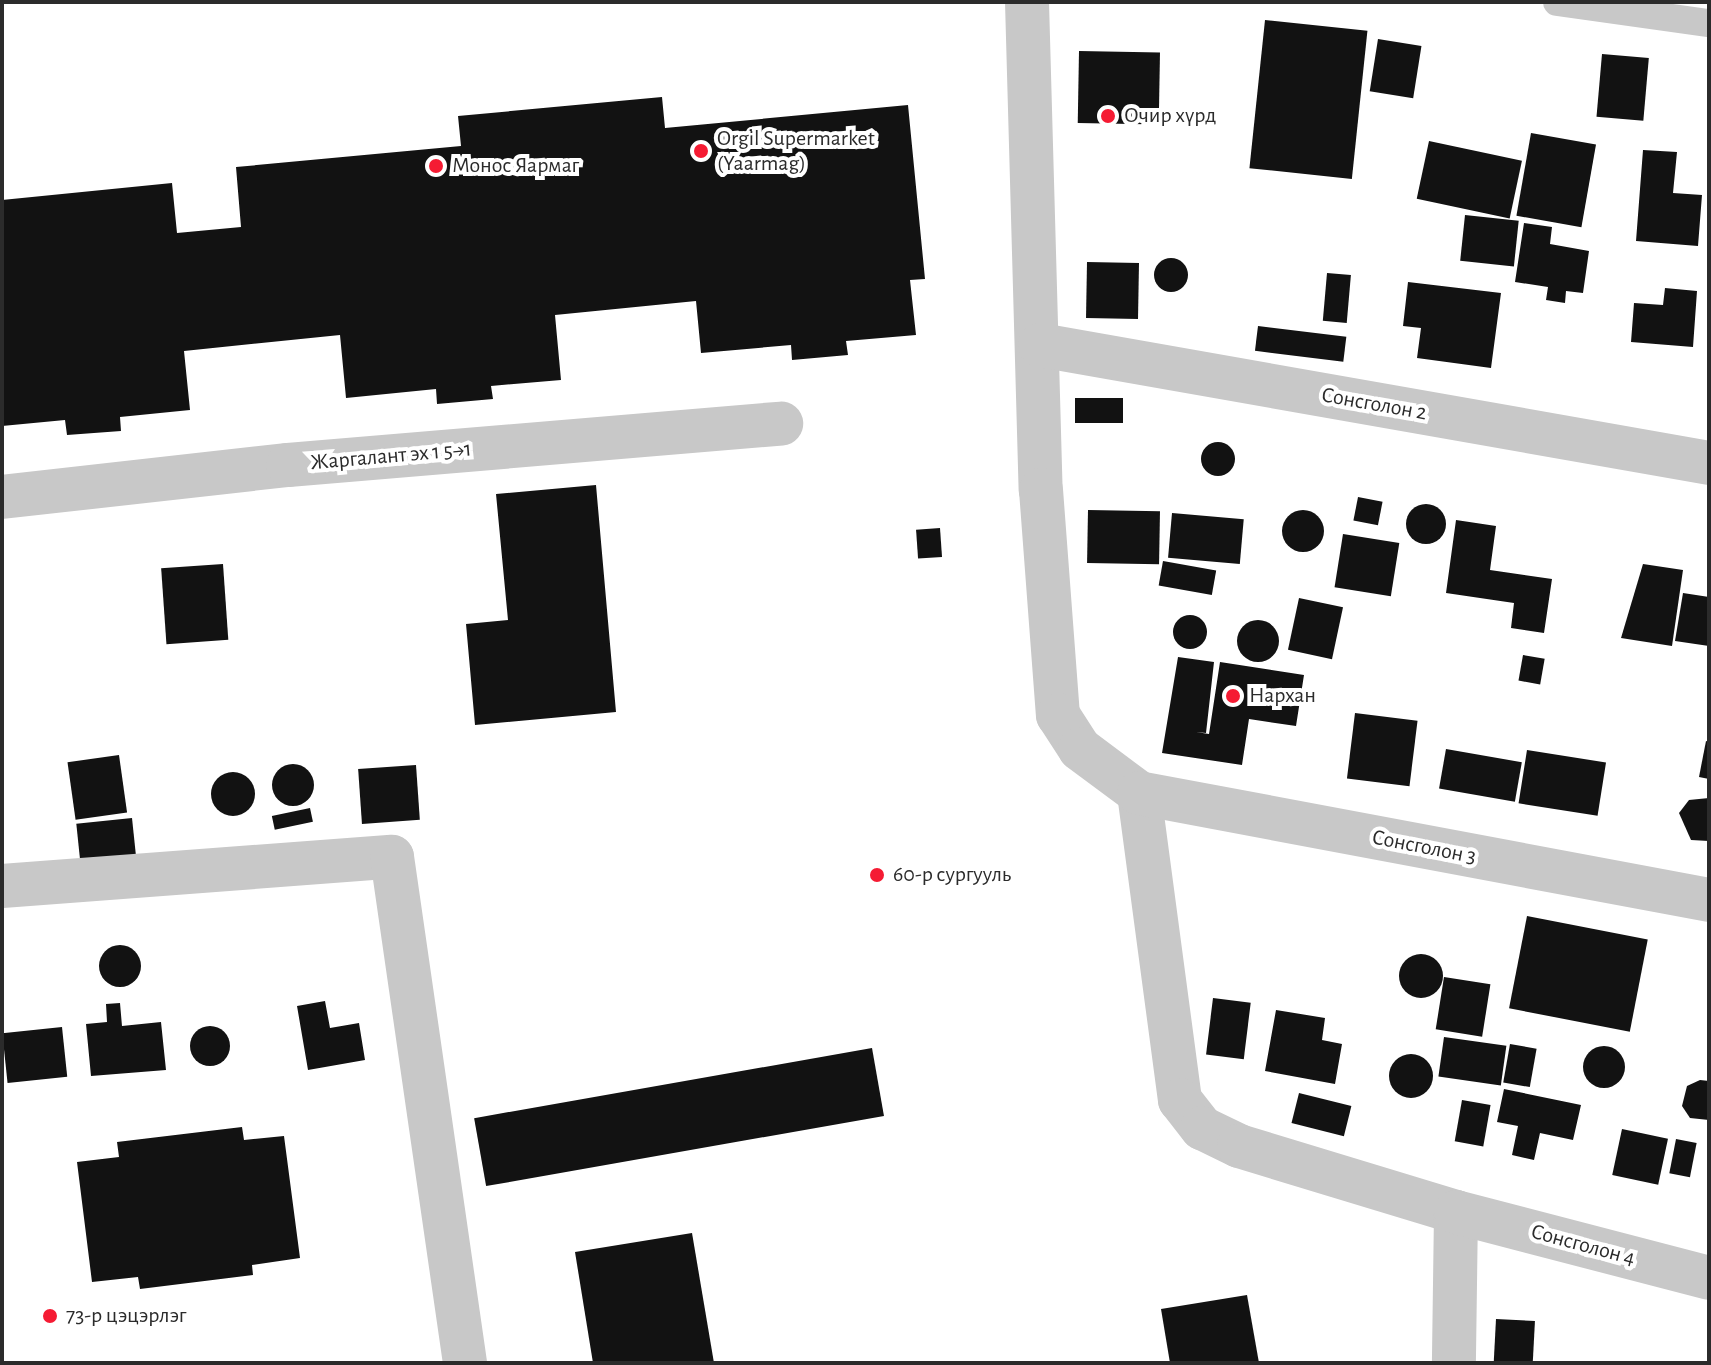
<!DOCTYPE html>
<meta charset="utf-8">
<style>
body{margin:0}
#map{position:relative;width:1711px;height:1365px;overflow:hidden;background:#fff;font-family:"Alegreya Sans",sans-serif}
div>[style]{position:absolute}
.building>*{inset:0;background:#121212;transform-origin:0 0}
.round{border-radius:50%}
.lane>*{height:28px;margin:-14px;padding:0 14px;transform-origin:14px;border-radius:14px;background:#c8c8c8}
.street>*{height:44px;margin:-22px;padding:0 22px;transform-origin:22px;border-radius:22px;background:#c8c8c8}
.dots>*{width:22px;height:22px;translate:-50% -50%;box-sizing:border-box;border:4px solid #fff;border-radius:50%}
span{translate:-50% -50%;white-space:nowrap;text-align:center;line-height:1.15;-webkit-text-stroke:8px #fff;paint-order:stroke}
.poi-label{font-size:22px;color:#2b2b2b}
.left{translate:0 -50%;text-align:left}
.street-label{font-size:22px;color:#2b2b2b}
.frame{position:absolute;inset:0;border:4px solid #2b2b2b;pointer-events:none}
</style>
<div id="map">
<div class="building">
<div style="left:1265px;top:20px;width:103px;height:149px;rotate:6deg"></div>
<div style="left:1378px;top:39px;width:44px;height:53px;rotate:9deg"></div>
<div style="left:1079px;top:51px;width:81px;height:72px;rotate:1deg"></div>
<div style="left:1602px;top:54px;width:47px;height:63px;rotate:5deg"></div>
<div style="clip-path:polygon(662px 97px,665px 128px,908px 105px,925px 279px,910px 280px,916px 335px,846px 341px,848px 355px,792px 360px,791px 345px,701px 353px,696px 301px,555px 315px,561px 380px,491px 386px,493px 399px,437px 404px,436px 389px,346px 398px,340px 335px,184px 351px,190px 410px,120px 417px,121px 431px,67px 435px,65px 420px,2px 426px,2px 200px,172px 183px,177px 233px,241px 227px,236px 167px,461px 146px,458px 116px)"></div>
<div style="left:1531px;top:133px;width:66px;height:84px;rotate:10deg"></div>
<div style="left:1429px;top:141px;width:95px;height:59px;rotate:12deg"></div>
<div style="clip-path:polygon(1643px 150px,1677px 152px,1673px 193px,1702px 195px,1698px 246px,1636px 241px)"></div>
<div style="left:1465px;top:215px;width:54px;height:46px;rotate:6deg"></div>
<div style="clip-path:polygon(1524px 223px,1552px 227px,1550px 244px,1589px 251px,1583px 293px,1566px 291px,1565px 303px,1546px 300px,1548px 287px,1515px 282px)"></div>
<div class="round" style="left:1154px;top:258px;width:34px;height:34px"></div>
<div style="left:1087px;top:262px;width:52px;height:56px;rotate:1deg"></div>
<div style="left:1327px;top:273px;width:24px;height:48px;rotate:5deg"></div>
<div style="clip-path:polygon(1408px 282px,1501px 293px,1491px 368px,1417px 358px,1421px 328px,1403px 326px)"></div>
<div style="clip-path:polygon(1665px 288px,1697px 291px,1693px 347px,1631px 342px,1634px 303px,1663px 305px)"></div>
<div style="left:1258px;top:326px;width:89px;height:25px;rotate:7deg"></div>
<div style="left:1075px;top:398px;width:48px;height:25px"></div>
<div class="round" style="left:1201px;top:442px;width:34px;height:34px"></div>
<div style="clip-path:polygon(596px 485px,616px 712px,475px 725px,466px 624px,508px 620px,496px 494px)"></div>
<div style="left:1358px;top:497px;width:25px;height:24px;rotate:11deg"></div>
<div class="round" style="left:1406px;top:504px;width:40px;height:40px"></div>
<div style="left:1088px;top:510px;width:72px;height:53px;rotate:1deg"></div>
<div class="round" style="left:1282px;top:510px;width:42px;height:42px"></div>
<div style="left:1172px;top:513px;width:72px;height:45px;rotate:5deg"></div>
<div style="clip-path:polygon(1456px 520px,1496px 526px,1490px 570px,1552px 579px,1544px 633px,1511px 628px,1514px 603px,1446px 593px)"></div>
<div style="left:940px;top:528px;width:29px;height:24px;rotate:86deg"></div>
<div style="left:1343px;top:534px;width:57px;height:54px;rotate:9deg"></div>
<div style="left:1163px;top:561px;width:54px;height:25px;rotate:10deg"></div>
<div style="left:223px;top:564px;width:76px;height:62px;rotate:86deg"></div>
<div style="clip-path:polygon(1643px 564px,1683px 570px,1672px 646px,1621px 638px)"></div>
<div style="clip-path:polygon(1683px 593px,1709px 597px,1709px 646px,1675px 641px)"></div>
<div style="left:1299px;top:598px;width:45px;height:53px;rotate:12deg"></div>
<div class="round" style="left:1173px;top:615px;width:34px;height:34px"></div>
<div class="round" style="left:1237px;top:620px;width:42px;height:42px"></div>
<div style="left:1523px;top:655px;width:22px;height:26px;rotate:10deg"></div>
<div style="clip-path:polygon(1178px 657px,1214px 662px,1206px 733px,1196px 732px,1209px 734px,1220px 662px,1304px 675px,1296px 726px,1249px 719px,1242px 765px,1162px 753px)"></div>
<div style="left:1355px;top:713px;width:63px;height:66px;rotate:7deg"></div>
<div style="clip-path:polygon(1706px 741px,1709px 742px,1709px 779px,1699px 777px)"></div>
<div style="left:1446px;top:749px;width:77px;height:40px;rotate:10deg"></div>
<div style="left:1527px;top:750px;width:80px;height:54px;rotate:9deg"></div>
<div style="left:119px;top:755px;width:58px;height:52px;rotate:82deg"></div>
<div class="round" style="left:272px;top:764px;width:42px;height:42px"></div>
<div style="left:416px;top:765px;width:55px;height:58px;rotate:86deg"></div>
<div class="round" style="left:211px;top:772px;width:44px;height:44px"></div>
<div style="clip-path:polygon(1709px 798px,1709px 841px,1691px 840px,1679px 813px,1689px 800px)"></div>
<div style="left:310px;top:808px;width:14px;height:39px;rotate:78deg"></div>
<div style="left:132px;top:818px;width:39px;height:56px;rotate:84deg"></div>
<div style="left:1527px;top:916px;width:123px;height:94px;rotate:11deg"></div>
<div class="round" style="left:99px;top:945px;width:42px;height:42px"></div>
<div class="round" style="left:1399px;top:954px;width:44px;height:44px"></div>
<div style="left:1444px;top:977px;width:47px;height:53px;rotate:9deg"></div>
<div style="left:1213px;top:998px;width:38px;height:57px;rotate:7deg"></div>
<div style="clip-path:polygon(325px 1001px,330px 1028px,359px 1023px,365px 1060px,308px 1070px,297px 1006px)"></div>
<div style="clip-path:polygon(120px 1003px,122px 1026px,161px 1022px,166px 1070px,91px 1076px,86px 1024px,107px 1022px,106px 1004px)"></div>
<div style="clip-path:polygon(1276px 1010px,1325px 1018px,1322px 1040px,1342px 1044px,1335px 1084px,1265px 1071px)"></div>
<div class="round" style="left:190px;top:1026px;width:40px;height:40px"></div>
<div style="left:62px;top:1027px;width:50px;height:60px;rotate:84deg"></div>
<div style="left:1444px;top:1037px;width:63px;height:40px;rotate:8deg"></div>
<div style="left:1510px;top:1044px;width:27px;height:39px;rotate:10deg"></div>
<div class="round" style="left:1583px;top:1046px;width:42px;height:42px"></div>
<div style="left:872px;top:1048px;width:69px;height:404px;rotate:80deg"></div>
<div class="round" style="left:1389px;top:1054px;width:44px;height:44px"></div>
<div style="clip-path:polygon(1700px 1080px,1709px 1081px,1709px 1120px,1690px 1118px,1682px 1106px,1687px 1086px)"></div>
<div style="clip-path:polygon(1504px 1089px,1581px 1105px,1573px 1140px,1540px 1133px,1534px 1160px,1512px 1155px,1518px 1126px,1497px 1122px)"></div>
<div style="left:1299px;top:1093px;width:54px;height:31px;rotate:14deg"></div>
<div style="left:1462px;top:1100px;width:29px;height:42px;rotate:10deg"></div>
<div style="clip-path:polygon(242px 1127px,244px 1140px,284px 1136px,300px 1258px,252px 1265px,253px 1275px,140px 1289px,138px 1277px,92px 1282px,77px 1162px,119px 1157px,117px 1142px)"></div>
<div style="left:1622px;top:1129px;width:47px;height:47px;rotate:12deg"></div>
<div style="left:1676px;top:1139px;width:21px;height:35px;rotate:11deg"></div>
<div style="clip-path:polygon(692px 1233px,714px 1363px,593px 1363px,575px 1252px)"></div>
<div style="clip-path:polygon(1247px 1295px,1259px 1363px,1170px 1363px,1161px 1309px)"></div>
<div style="left:1496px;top:1319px;width:39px;height:44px;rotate:3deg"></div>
</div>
<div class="lane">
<div style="left:1557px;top:2px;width:153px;rotate:7.9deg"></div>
</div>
<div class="street">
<div style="left:1027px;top:2px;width:488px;rotate:88.4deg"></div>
<div style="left:1041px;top:490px;width:226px;rotate:85.7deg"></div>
<div style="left:1058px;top:715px;width:40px;rotate:57.1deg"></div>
<div style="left:1080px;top:749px;width:74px;rotate:36.7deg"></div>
<div style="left:1139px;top:793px;width:310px;rotate:82.4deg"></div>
<div style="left:1180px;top:1100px;width:36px;rotate:52deg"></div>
<div style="left:1202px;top:1128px;width:41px;rotate:25.9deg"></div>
<div style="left:1239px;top:1146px;width:227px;rotate:16.9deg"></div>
<div style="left:1456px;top:1212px;width:151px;rotate:90.8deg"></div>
<div style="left:1040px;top:345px;width:679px;rotate:10deg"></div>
<div style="left:2px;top:497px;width:288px;rotate:-6.4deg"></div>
<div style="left:288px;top:465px;width:495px;rotate:-4.8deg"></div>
<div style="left:1139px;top:793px;width:580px;rotate:10.63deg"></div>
<div style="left:2px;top:886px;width:391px;rotate:-4.3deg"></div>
<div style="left:392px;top:857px;width:511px;rotate:81.79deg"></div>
<div style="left:1456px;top:1212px;width:261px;rotate:14.6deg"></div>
</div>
<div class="dots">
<div style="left:1108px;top:116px;background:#f51b33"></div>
<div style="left:701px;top:151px;background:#f51b33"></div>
<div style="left:436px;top:166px;background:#f51b33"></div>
<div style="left:1233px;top:696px;background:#f51b33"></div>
<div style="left:877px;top:875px;background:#f51b33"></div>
<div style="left:50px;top:1316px;background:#f51b33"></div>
</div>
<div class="poi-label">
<span class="left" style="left:1124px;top:116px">Очир хүрд</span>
<span class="left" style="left:717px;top:151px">Orgil Supermarket<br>(Yaarmag)</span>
<span class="left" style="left:452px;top:166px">Монос Яармаг</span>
<span class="left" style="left:1249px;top:696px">Нархан</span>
<span class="left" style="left:893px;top:875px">60-р сургууль</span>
<span class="left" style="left:66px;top:1316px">73-р цэцэрлэг</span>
</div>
<div class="street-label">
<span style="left:1374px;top:404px;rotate:10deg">Сонсголон 2</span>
<span style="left:391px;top:456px;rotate:-5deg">Жаргалант эх 1 5→1</span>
<span style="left:1424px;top:847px;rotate:11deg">Сонсголон 3</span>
<span style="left:1583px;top:1245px;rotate:15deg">Сонсголон 4</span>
</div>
<div class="frame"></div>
</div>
